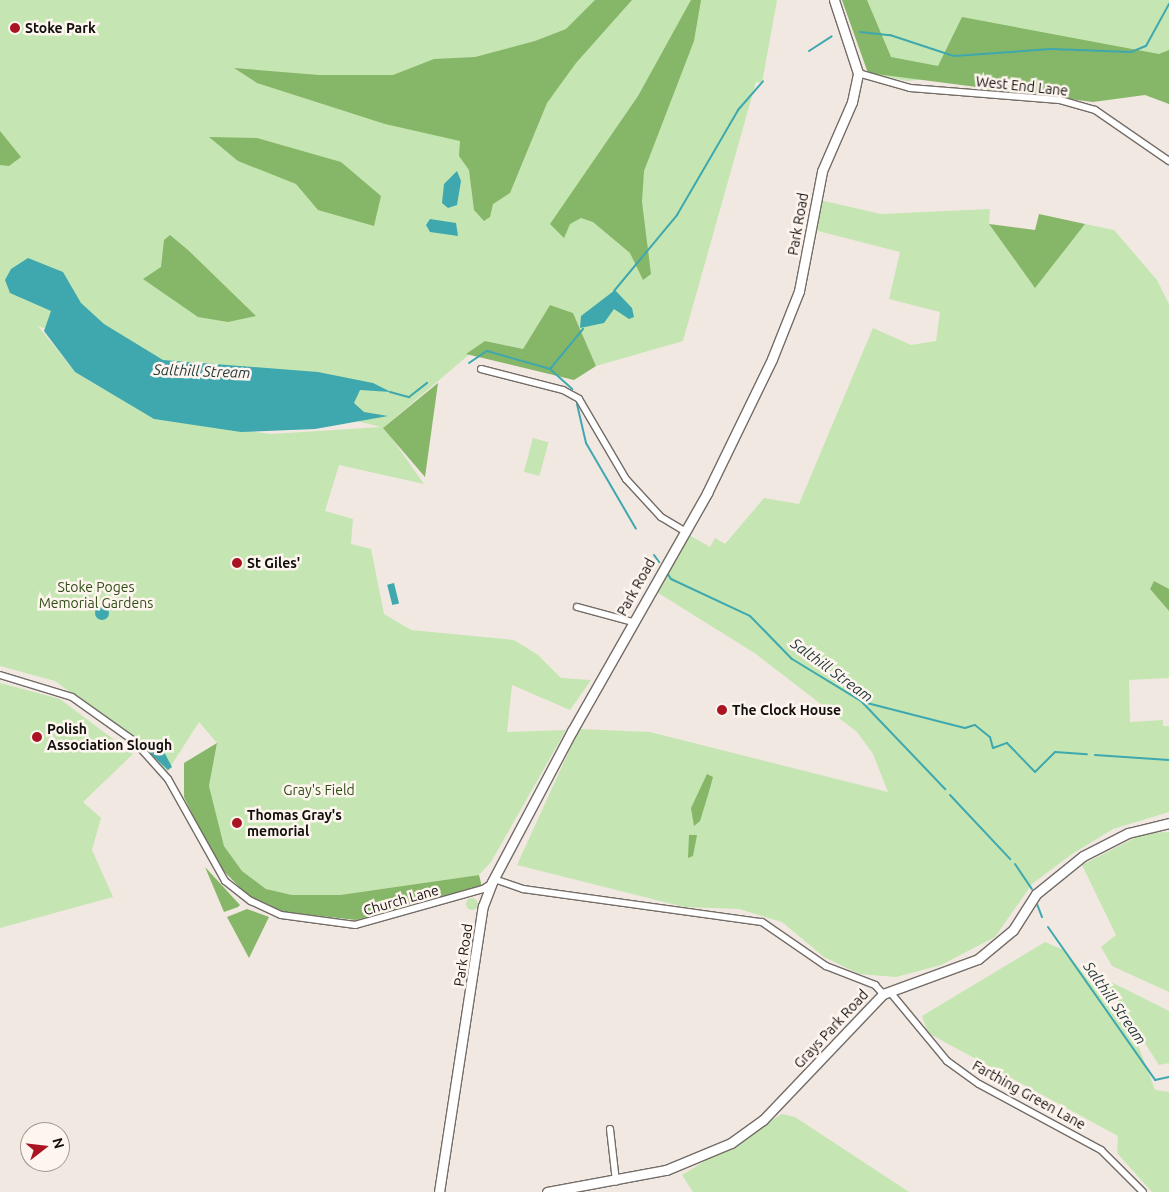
<!DOCTYPE html>
<style>
body{margin:0}
#map{position:relative;width:1169px;height:1192px;overflow:hidden;background:#f1e8e2;font-family:Ubuntu,sans-serif}
div>[style]{position:absolute}
.green>*{inset:0;background:#c5e6b2;transform-origin:0 0}
.round{border-radius:50%}
.forest>*{inset:0;background:#86b667}
.water>*{inset:0;background:#3ea8ae;transform-origin:0 0}
.stream>*{height:2px;margin:-1px;padding:0 1px;transform-origin:1px;border-radius:1px;background:#3ea8ae}
.roads{filter:drop-shadow(1px 0 #736c67) drop-shadow(-1px 0 #736c67) drop-shadow(0 1px #736c67) drop-shadow(0 -1px #736c67)}
.street>*{height:6px;margin:-3px;padding:0 3px;transform-origin:3px;border-radius:3px;background:#fff}
.secondary>*{height:9px;margin:-4.5px;padding:0 4.5px;transform-origin:4.5px;border-radius:4.5px;background:#fff}
.dots>*{width:14px;height:14px;translate:-50% -50%;box-sizing:border-box;border:2px solid #fef5ef;border-radius:50%}
span{translate:-50% -50%;white-space:nowrap;text-align:center;line-height:1.15;-webkit-text-stroke:5px #fef5ef;paint-order:stroke}
.poi-label{font-size:14px;color:#120f0d;font-weight:700}
.left{translate:0 -50%;text-align:left}
.street-label{font-size:14px;color:#120f0d}
.park-label{font-size:14px;color:#2f4e17}
.water-label{font-size:15px;color:#243c3d;font-style:italic}
.north{position:absolute;left:20px;top:1122px;width:50px;height:50px;box-sizing:border-box;background:#fef5ef;border:1px solid #a09995;border-radius:50%;rotate:74deg;font-size:14px;font-weight:700;line-height:20px;text-align:center;color:#120f0d}
.north::after{content:'';display:block;margin:auto;width:18px;height:22px;background:#aa1422;clip-path:polygon(50% 0,100% 100%,50% 72%,0 100%)}
</style>
<div id="map">
<div class="green">
<div style="clip-path:polygon(evenodd,0 0,777px 0,762px 83px,756px 82px,683px 341px,596px 366px,573px 313px,550px 305px,523px 349px,485px 341px,384px 427px,424px 484px,339px 465px,325px 511px,353px 519px,351px 544px,371px 549px,384px 614px,411px 630px,514px 640px,538px 655px,561px 678px,591px 680px,570px 710px,512px 685px,507px 732px,566px 730px,491px 862px,479px 875px,340px 895px,292px 895px,266px 889px,242px 871px,224px 846px,209px 786px,217px 743px,199px 722px,167px 772px,143px 747px,55px 681px,0 666px,0 0,38px 326px,170px 375px,381px 427px,271px 434px,154px 419px,75px 372px,38px 326px)"></div>
<div style="clip-path:polygon(842px 0,1169px 0,1169px 67px,1034px 99px,995px 94px,947px 77px,907px 81px,868px 73px)"></div>
<div style="clip-path:polygon(820px 200px,881px 214px,990px 209px,989px 224px,1035px 287px,1085px 224px,1114px 230px,1157px 280px,1169px 304px,1169px 589px,1154px 581px,1150px 589px,1169px 611px,1169px 678px,1129px 680px,1130px 722px,1163px 720px,1163px 726px,1169px 726px,1169px 812px,1113px 829px,1072px 854px,1032px 884px,995px 937px,941px 965px,896px 977px,859px 974px,824px 957px,782px 922px,739px 909px,684px 907px,517px 865px,579px 729px,650px 732px,888px 792px,873px 754px,857px 732px,756px 654px,655px 591px,689px 535px,710px 547px,715px 538px,725px 544px,764px 498px,799px 504px,873px 328px,911px 345px,936px 341px,940px 312px,889px 299px,900px 252px,814px 230px)"></div>
<div style="left:533px;top:438px;width:16px;height:35px;rotate:15deg"></div>
<div style="clip-path:polygon(0 683px,60px 699px,133px 754px,83px 802px,101px 818px,92px 850px,113px 897px,0 928px)"></div>
<div style="clip-path:polygon(1169px 832px,1169px 992px,1112px 966px,1101px 947px,1116px 935px,1082px 865px,1144px 833px)"></div>
<div class="round" style="left:466px;top:898px;width:12px;height:12px"></div>
<div style="clip-path:polygon(1045px 942px,1066px 951px,1138px 1045px,1155px 1090px,1169px 1092px,1169px 1192px,1152px 1192px,1117px 1153px,1118px 1136px,928px 1033px,922px 1016px)"></div>
<div style="clip-path:polygon(1103px 978px,1169px 1011px,1169px 1063px,1159px 1065px)"></div>
<div style="clip-path:polygon(782px 1114px,795px 1117px,909px 1192px,693px 1192px,682px 1175px)"></div>
</div>
<div class="forest">
<div style="clip-path:polygon(595px 0,632px 0,576px 63px,547px 103px,510px 193px,493px 204px,490px 217px,484px 221px,474px 210px,469px 170px,459px 156px,460px 141px,385px 124px,257px 83px,234px 68px,319px 75px,393px 75px,434px 59px,475px 57px,535px 41px,566px 29px)"></div>
<div style="clip-path:polygon(691px 0,701px 0,694px 41px,644px 171px,642px 202px,651px 274px,643px 280px,630px 253px,593px 222px,581px 218px,570px 224px,564px 238px,550px 224px,638px 96px)"></div>
<div style="clip-path:polygon(842px 0,867px 0,891px 57px,938px 66px,962px 17px,1159px 54px,1169px 50px,1169px 104px,1145px 95px,1093px 102px,868px 73px)"></div>
<div style="clip-path:polygon(0 131px,21px 157px,9px 166px,0 165px)"></div>
<div style="clip-path:polygon(209px 137px,257px 138px,341px 162px,381px 196px,374px 226px,318px 210px,296px 184px,238px 161px)"></div>
<div style="clip-path:polygon(1039px 214px,1085px 224px,1035px 288px,989px 224px,1035px 230px)"></div>
<div style="clip-path:polygon(170px 235px,188px 250px,256px 316px,228px 322px,198px 317px,143px 279px,161px 267px,164px 240px)"></div>
<div style="clip-path:polygon(550px 305px,573px 313px,596px 366px,574px 380px,466px 354px,485px 341px,523px 349px)"></div>
<div style="clip-path:polygon(438px 383px,425px 477px,383px 428px)"></div>
<div style="clip-path:polygon(1154px 581px,1169px 589px,1169px 611px,1150px 589px)"></div>
<div style="clip-path:polygon(217px 743px,209px 786px,224px 846px,242px 871px,266px 889px,292px 895px,340px 895px,479px 875px,482px 887px,356px 920px,284px 912px,247px 895px,215px 862px,184px 797px,184px 763px)"></div>
<div style="clip-path:polygon(707px 774px,713px 777px,708px 795px,700px 821px,694px 826px,691px 808px)"></div>
<div style="clip-path:polygon(689px 835px,697px 835px,693px 856px,688px 858px)"></div>
<div style="clip-path:polygon(205px 867px,240px 905px,238px 907px,224px 912px)"></div>
<div style="clip-path:polygon(247px 909px,269px 917px,249px 958px,227px 917px)"></div>
</div>
<div class="water">
<div style="clip-path:polygon(457px 171px,461px 181px,457px 205px,448px 208px,442px 203px,444px 184px)"></div>
<div style="clip-path:polygon(430px 219px,456px 223px,458px 236px,430px 232px,426px 225px)"></div>
<div style="clip-path:polygon(28px 258px,63px 272px,81px 303px,104px 324px,163px 360px,318px 372px,373px 383px,391px 392px,360px 390px,354px 403px,364px 412px,388px 416px,315px 429px,241px 432px,154px 419px,75px 372px,44px 331px,51px 311px,10px 293px,5px 280px,11px 269px)"></div>
<div style="clip-path:polygon(615px 290px,632px 308px,634px 317px,629px 319px,614px 309px,604px 323px,580px 328px,581px 316px)"></div>
<div style="left:394px;top:583px;width:21px;height:7px;rotate:76deg"></div>
<div class="round" style="left:95px;top:606px;width:14px;height:14px"></div>
<div style="clip-path:polygon(144px 748px,163px 750px,172px 767px,168px 770px)"></div>
</div>
<div class="stream">
<div style="left:860px;top:32px;width:30px;rotate:6deg"></div>
<div style="left:890px;top:35px;width:67px;rotate:18.2deg"></div>
<div style="left:954px;top:56px;width:97px;rotate:-4.1deg"></div>
<div style="left:1051px;top:49px;width:80px;rotate:2.1deg"></div>
<div style="left:1131px;top:52px;width:16px;rotate:-22deg"></div>
<div style="left:1146px;top:46px;width:48px;rotate:-61.3deg"></div>
<div style="left:809px;top:51px;width:27px;rotate:-33deg"></div>
<div style="left:614px;top:291px;width:99px;rotate:-50.3deg"></div>
<div style="left:677px;top:215px;width:121px;rotate:-59.8deg"></div>
<div style="left:738px;top:110px;width:38px;rotate:-49deg"></div>
<div style="left:469px;top:363px;width:22px;rotate:-34deg"></div>
<div style="left:487px;top:351px;width:66px;rotate:15.9deg"></div>
<div style="left:550px;top:369px;width:30px;rotate:42deg"></div>
<div style="left:550px;top:369px;width:52px;rotate:-50.5deg"></div>
<div style="left:390px;top:392px;width:20px;rotate:15deg"></div>
<div style="left:409px;top:397px;width:23px;rotate:-38deg"></div>
<div style="left:577px;top:404px;width:40px;rotate:77deg"></div>
<div style="left:586px;top:443px;width:99px;rotate:59.8deg"></div>
<div style="left:654px;top:555px;width:9px;rotate:54deg"></div>
<div style="left:667px;top:573px;width:7px;rotate:56deg"></div>
<div style="left:671px;top:579px;width:87px;rotate:25.1deg"></div>
<div style="left:750px;top:616px;width:60px;rotate:45.7deg"></div>
<div style="left:792px;top:659px;width:81px;rotate:31.3deg"></div>
<div style="left:861px;top:701px;width:122px;rotate:46.3deg"></div>
<div style="left:863px;top:702px;width:105px;rotate:14.3deg"></div>
<div style="left:965px;top:728px;width:10px;rotate:-17deg"></div>
<div style="left:975px;top:725px;width:19px;rotate:39deg"></div>
<div style="left:990px;top:737px;width:11px;rotate:75deg"></div>
<div style="left:993px;top:748px;width:15px;rotate:-20deg"></div>
<div style="left:1007px;top:743px;width:40px;rotate:46deg"></div>
<div style="left:1035px;top:772px;width:28px;rotate:-45deg"></div>
<div style="left:1055px;top:752px;width:32px;rotate:4deg"></div>
<div style="left:1095px;top:755px;width:74px;rotate:3.9deg"></div>
<div style="left:950px;top:795px;width:88px;rotate:46.8deg"></div>
<div style="left:1015px;top:864px;width:30px;rotate:56deg"></div>
<div style="left:1037px;top:904px;width:14px;rotate:69deg"></div>
<div style="left:1048px;top:927px;width:187px;rotate:55deg"></div>
<div style="left:1155px;top:1080px;width:14px;rotate:-12deg"></div>
</div>
<div class="roads">
<div class="street">
<div style="left:858px;top:73px;width:54px;rotate:16.1deg"></div>
<div style="left:910px;top:88px;width:150px;rotate:4.6deg"></div>
<div style="left:1060px;top:100px;width:36px;rotate:16deg"></div>
<div style="left:1095px;top:110px;width:90px;rotate:34.6deg"></div>
<div style="left:481px;top:369px;width:85px;rotate:14.4deg"></div>
<div style="left:563px;top:390px;width:18px;rotate:29deg"></div>
<div style="left:579px;top:399px;width:93px;rotate:59.6deg"></div>
<div style="left:626px;top:479px;width:52px;rotate:47.4deg"></div>
<div style="left:661px;top:517px;width:29px;rotate:31deg"></div>
<div style="left:577px;top:607px;width:58px;rotate:15deg"></div>
<div style="left:0;top:675px;width:75px;rotate:17deg"></div>
<div style="left:72px;top:697px;width:76px;rotate:35.4deg"></div>
<div style="left:134px;top:741px;width:51px;rotate:48.2deg"></div>
<div style="left:168px;top:779px;width:117px;rotate:60.8deg"></div>
<div style="left:225px;top:881px;width:33px;rotate:38deg"></div>
<div style="left:251px;top:901px;width:33px;rotate:25deg"></div>
<div style="left:281px;top:915px;width:75px;rotate:7.7deg"></div>
<div style="left:355px;top:925px;width:133px;rotate:-15.7deg"></div>
<div style="left:483px;top:889px;width:17px;rotate:-33deg"></div>
<div style="left:497px;top:880px;width:28px;rotate:19deg"></div>
<div style="left:523px;top:889px;width:241px;rotate:7.9deg"></div>
<div style="left:762px;top:922px;width:78px;rotate:34.5deg"></div>
<div style="left:826px;top:966px;width:53px;rotate:21.2deg"></div>
<div style="left:875px;top:985px;width:12px;rotate:48deg"></div>
<div style="left:890px;top:992px;width:89px;rotate:50.4deg"></div>
<div style="left:947px;top:1061px;width:39px;rotate:36deg"></div>
<div style="left:979px;top:1084px;width:139px;rotate:28.4deg"></div>
<div style="left:1101px;top:1150px;width:59px;rotate:45deg"></div>
<div style="left:610px;top:1129px;width:53px;rotate:83.5deg"></div>
</div>
<div class="secondary">
<div style="left:439px;top:1192px;width:289px;rotate:-81.3deg"></div>
<div style="left:483px;top:906px;width:26px;rotate:-69deg"></div>
<div style="left:492px;top:882px;width:171px;rotate:-62.1deg"></div>
<div style="left:572px;top:731px;width:274px;rotate:-60.4deg"></div>
<div style="left:707px;top:493px;width:149px;rotate:-64.1deg"></div>
<div style="left:772px;top:359px;width:73px;rotate:-68.3deg"></div>
<div style="left:799px;top:291px;width:122px;rotate:-79.1deg"></div>
<div style="left:822px;top:171px;width:75px;rotate:-66.5deg"></div>
<div style="left:852px;top:102px;width:30px;rotate:-78deg"></div>
<div style="left:858px;top:73px;width:77px;rotate:-108.2deg"></div>
<div style="left:547px;top:1192px;width:121px;rotate:-10.5deg"></div>
<div style="left:666px;top:1170px;width:70px;rotate:-22.6deg"></div>
<div style="left:731px;top:1143px;width:39px;rotate:-36deg"></div>
<div style="left:763px;top:1120px;width:174px;rotate:-46.4deg"></div>
<div style="left:883px;top:994px;width:101px;rotate:-20.2deg"></div>
<div style="left:978px;top:959px;width:45px;rotate:-39.6deg"></div>
<div style="left:1013px;top:930px;width:43px;rotate:-57.4deg"></div>
<div style="left:1036px;top:894px;width:60px;rotate:-39deg"></div>
<div style="left:1083px;top:856px;width:51px;rotate:-27.1deg"></div>
<div style="left:1128px;top:833px;width:42px;rotate:-13.7deg"></div>
</div>
</div>
<div class="dots">
<div style="left:15px;top:28px;background:#aa1422"></div>
<div style="left:237px;top:563px;background:#aa1422"></div>
<div style="left:722px;top:710px;background:#aa1422"></div>
<div style="left:37px;top:737px;background:#aa1422"></div>
<div style="left:237px;top:823px;background:#aa1422"></div>
</div>
<div class="poi-label">
<span class="left" style="left:25px;top:28px">Stoke Park</span>
<span class="left" style="left:247px;top:563px">St Giles'</span>
<span class="left" style="left:732px;top:710px">The Clock House</span>
<span class="left" style="left:47px;top:737px">Polish<br>Association Slough</span>
<span class="left" style="left:247px;top:823px">Thomas Gray's<br>memorial</span>
</div>
<div class="street-label">
<span style="left:1022px;top:86px;rotate:6deg">West End Lane</span>
<span style="left:798px;top:224px;rotate:-80deg">Park Road</span>
<span style="left:636px;top:587px;rotate:-61deg">Park Road</span>
<span style="left:401px;top:900px;rotate:-16deg">Church Lane</span>
<span style="left:463px;top:955px;rotate:-82deg">Park Road</span>
<span style="left:831px;top:1029px;rotate:-47deg">Grays Park Road</span>
<span style="left:1029px;top:1095px;rotate:29deg">Farthing Green Lane</span>
</div>
<div class="park-label">
<span style="left:96px;top:595px">Stoke Poges<br>Memorial Gardens</span>
<span style="left:319px;top:790px">Gray's Field</span>
</div>
<div class="water-label">
<span style="left:202px;top:371px;rotate:2deg">Salthill Stream</span>
<span style="left:832px;top:670px;rotate:36deg">Salthill Stream</span>
<span style="left:1115px;top:1003px;rotate:55deg">Salthill Stream</span>
</div>
<div class="north">N</div>
</div>
